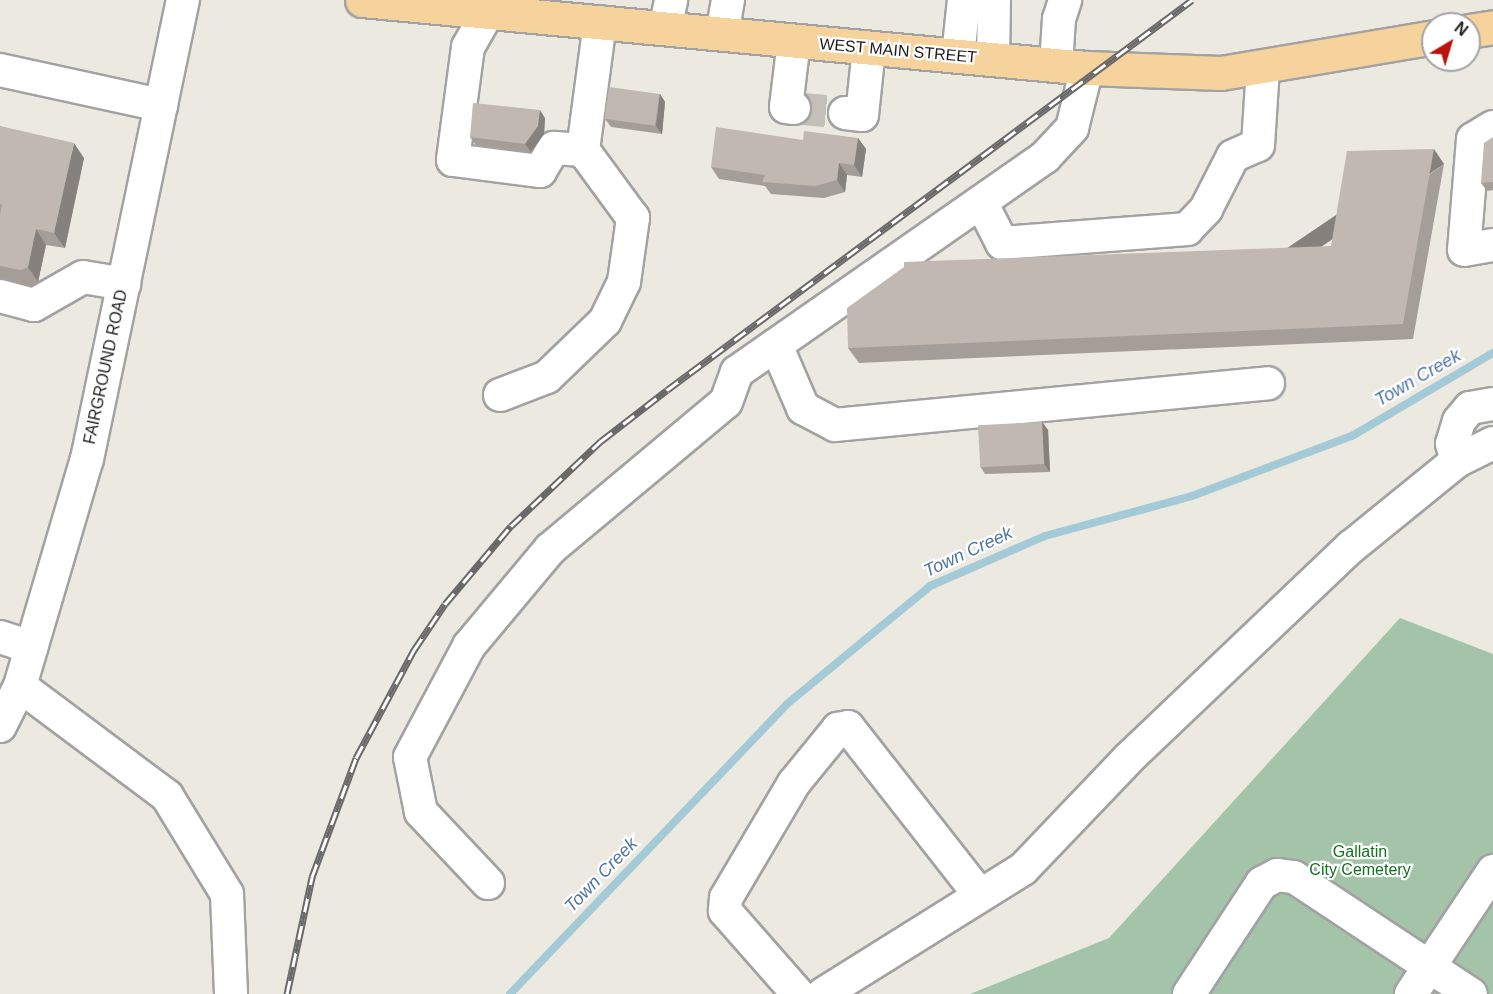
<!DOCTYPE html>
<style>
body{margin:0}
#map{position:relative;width:1493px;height:994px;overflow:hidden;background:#ece9e1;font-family:Helvetica,sans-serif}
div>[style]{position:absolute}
.cemetery>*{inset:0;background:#a4c4aa}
.stream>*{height:8px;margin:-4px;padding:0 4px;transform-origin:4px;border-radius:4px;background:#a4cad8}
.minor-tunnel>*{height:32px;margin-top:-16px;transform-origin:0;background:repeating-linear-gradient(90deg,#c2c0b9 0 32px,transparent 0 48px)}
.roads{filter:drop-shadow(2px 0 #a2a2a2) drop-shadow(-2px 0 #a2a2a2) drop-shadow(0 2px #a2a2a2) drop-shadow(0 -2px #a2a2a2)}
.minor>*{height:32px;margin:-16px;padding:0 16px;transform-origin:16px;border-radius:16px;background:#fff}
.major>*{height:33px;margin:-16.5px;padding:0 16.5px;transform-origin:16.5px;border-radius:16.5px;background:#f6d39d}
.rail>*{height:7px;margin-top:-3.5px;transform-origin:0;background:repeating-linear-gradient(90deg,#fff 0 14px,#696969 0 28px);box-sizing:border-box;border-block:2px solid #696969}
.wall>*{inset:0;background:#a59e98}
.shaded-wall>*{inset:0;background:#86817c;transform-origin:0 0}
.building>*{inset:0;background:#c0b8b1;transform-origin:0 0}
span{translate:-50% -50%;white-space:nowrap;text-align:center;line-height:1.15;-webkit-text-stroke:4.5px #fff;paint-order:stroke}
.street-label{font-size:16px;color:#1b1b1b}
.park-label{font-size:16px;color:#11711d}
.water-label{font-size:18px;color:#4e76a4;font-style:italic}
.north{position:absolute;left:1421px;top:12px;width:60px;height:60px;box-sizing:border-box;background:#fff;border:2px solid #a4a4a4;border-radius:50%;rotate:38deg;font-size:16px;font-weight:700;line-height:24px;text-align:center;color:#1b1b1b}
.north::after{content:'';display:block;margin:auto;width:21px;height:27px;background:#bb130c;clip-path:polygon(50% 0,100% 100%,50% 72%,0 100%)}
</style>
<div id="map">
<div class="cemetery">
<div style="clip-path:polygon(1400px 618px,1493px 654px,1493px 994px,970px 994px,1109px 938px)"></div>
</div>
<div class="stream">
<div style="left:510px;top:994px;width:401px;rotate:-46.3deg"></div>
<div style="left:787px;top:704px;width:185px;rotate:-39.5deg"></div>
<div style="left:930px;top:586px;width:125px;rotate:-23.5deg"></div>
<div style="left:1045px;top:536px;width:152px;rotate:-15.2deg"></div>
<div style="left:1192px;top:496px;width:171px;rotate:-20.6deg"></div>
<div style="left:1352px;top:436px;width:164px;rotate:-30.5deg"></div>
</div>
<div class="minor-tunnel">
<div style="left:794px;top:108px;width:51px;rotate:5.6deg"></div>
</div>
<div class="roads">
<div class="minor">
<div style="left:490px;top:0;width:12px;rotate:99deg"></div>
<div style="left:488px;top:12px;width:40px;rotate:119.7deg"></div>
<div style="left:468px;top:47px;width:114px;rotate:97.6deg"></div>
<div style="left:453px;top:160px;width:88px;rotate:7.2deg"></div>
<div style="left:540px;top:171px;width:27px;rotate:-59deg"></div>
<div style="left:554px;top:148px;width:29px;rotate:4deg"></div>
<div style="left:665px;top:29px;width:30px;rotate:-78deg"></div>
<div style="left:722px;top:34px;width:35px;rotate:-80deg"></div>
<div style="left:958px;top:56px;width:56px;rotate:-83.9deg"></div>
<div style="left:993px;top:59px;width:59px;rotate:-89deg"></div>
<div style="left:1056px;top:65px;width:46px;rotate:-86.3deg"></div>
<div style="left:1059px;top:19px;width:20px;rotate:-72deg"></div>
<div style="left:0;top:70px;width:165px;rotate:12.3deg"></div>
<div style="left:794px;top:108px;width:8px;rotate:-173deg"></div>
<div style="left:786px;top:107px;width:66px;rotate:-83.1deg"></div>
<div style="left:845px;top:113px;width:17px;rotate:7deg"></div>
<div style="left:862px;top:115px;width:67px;rotate:-84deg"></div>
<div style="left:1493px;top:127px;width:23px;rotate:149deg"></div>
<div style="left:1473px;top:139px;width:111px;rotate:94.6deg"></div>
<div style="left:1464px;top:250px;width:29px;rotate:-10deg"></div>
<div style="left:981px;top:202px;width:46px;rotate:62.9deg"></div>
<div style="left:1002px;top:243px;width:186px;rotate:-4.3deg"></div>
<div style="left:1187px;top:229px;width:28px;rotate:-46deg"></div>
<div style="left:1206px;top:209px;width:59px;rotate:-63deg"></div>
<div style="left:1233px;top:156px;width:27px;rotate:-24deg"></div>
<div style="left:1258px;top:145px;width:77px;rotate:-86.3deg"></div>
<div style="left:0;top:296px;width:35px;rotate:15deg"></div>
<div style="left:34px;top:305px;width:56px;rotate:-29.7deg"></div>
<div style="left:83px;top:277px;width:42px;rotate:9.7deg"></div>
<div style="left:776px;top:345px;width:69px;rotate:66.8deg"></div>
<div style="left:803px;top:408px;width:36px;rotate:28deg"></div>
<div style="left:835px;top:425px;width:435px;rotate:-5.5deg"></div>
<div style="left:500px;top:395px;width:50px;rotate:-21deg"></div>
<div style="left:547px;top:377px;width:81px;rotate:-44deg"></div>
<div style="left:605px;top:321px;width:43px;rotate:-64deg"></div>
<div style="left:624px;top:282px;width:65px;rotate:-82deg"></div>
<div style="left:633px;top:218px;width:84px;rotate:-126.3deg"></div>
<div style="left:583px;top:150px;width:129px;rotate:-82.4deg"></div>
<div style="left:1457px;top:461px;width:18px;rotate:-106deg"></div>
<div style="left:1452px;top:444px;width:24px;rotate:-73deg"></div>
<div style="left:1459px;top:421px;width:17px;rotate:-50deg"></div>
<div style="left:1470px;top:408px;width:23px;rotate:-10deg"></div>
<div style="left:0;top:637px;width:33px;rotate:18deg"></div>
<div style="left:20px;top:686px;width:184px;rotate:36.8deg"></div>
<div style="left:167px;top:796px;width:115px;rotate:58.5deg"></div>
<div style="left:227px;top:894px;width:100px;rotate:87.7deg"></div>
<div style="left:0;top:726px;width:45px;rotate:-63.4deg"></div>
<div style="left:20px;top:686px;width:237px;rotate:-73.6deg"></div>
<div style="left:87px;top:459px;width:469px;rotate:-78.2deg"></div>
<div style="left:488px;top:883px;width:98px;rotate:-133.3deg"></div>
<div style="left:421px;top:812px;width:56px;rotate:-101.3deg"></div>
<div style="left:410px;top:757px;width:126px;rotate:-62deg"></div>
<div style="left:469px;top:646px;width:126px;rotate:-50.1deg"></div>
<div style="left:550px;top:549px;width:229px;rotate:-39.9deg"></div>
<div style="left:726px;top:402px;width:32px;rotate:-70deg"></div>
<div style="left:737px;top:372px;width:376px;rotate:-34.9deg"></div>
<div style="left:1045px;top:157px;width:40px;rotate:-47deg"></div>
<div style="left:1072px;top:128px;width:62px;rotate:-76deg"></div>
<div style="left:798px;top:994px;width:111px;rotate:-131.3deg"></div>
<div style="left:725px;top:911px;width:13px;rotate:-86deg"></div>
<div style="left:726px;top:898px;width:134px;rotate:-59.4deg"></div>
<div style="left:794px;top:783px;width:70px;rotate:-50.8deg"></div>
<div style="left:838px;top:729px;width:10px;rotate:-11deg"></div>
<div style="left:848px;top:727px;width:212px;rotate:51.9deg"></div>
<div style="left:823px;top:994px;width:236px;rotate:-32deg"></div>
<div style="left:1023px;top:869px;width:152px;rotate:-46.3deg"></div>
<div style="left:1128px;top:759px;width:308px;rotate:-43.6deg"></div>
<div style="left:1351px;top:547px;width:136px;rotate:-39.1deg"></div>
<div style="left:1457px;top:461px;width:40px;rotate:-26.6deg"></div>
<div style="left:1189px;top:994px;width:133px;rotate:-56.7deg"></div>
<div style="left:1262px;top:883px;width:17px;rotate:-28deg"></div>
<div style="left:1277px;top:875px;width:17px;rotate:7deg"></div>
<div style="left:1294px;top:877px;width:212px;rotate:33.5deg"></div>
<div style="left:1411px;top:994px;width:148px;rotate:-56.3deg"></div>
</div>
<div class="major">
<div style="left:362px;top:0;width:728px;rotate:5.36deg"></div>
<div style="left:1087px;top:68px;width:134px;rotate:2.1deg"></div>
<div style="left:1221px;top:73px;width:215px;rotate:-9.6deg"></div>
<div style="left:1469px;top:31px;width:24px;rotate:-9deg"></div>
</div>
</div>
<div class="rail">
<div style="left:287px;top:994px;width:120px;rotate:-77.9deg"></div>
<div style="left:312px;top:877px;width:127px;rotate:-69.7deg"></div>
<div style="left:356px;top:758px;width:123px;rotate:-61.8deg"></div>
<div style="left:414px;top:650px;width:55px;rotate:-56deg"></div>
<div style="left:445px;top:604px;width:102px;rotate:-49.8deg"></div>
<div style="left:511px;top:526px;width:124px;rotate:-43.4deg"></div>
<div style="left:601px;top:441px;width:83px;rotate:-37.7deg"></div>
<div style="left:667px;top:390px;width:654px;rotate:-36.61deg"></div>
</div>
<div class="wall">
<div style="clip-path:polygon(660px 94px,665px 102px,662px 134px,611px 127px,605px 119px)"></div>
<div style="clip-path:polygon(545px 118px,544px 134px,531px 152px,476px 145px,470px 137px)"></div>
<div style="clip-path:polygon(0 126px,84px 158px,65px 248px,46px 245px,38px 282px,31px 286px,0 278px)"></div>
<div style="clip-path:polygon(1493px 137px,1493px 190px,1487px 191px,1481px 183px)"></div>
<div style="clip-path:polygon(858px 138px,866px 149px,862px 177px,847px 175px,845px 192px,824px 198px,771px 194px,765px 186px,719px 179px,711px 167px,803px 140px)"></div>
<div style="clip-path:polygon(1444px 164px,1413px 339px,859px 363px,848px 348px,1331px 246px)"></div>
<div style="clip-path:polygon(1042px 422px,1048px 430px,1050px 472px,985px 474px,980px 466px)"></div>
</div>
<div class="shaded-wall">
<div style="clip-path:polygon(660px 94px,665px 102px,662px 134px,656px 126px)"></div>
<div style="clip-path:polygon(540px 110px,545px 118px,544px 134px,531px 152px,525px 144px)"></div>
<div style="clip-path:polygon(858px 138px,866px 149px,862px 177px,854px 165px)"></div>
<div style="clip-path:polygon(74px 143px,84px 158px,65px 248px,54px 233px)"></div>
<div style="left:1434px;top:149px;width:18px;height:178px;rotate:56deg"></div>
<div style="clip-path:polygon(839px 163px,847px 175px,845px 192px,837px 180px)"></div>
<div style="clip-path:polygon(36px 229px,46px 245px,38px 282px,28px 267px)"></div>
<div style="clip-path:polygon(1042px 422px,1048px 430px,1050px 472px,1044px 464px)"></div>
</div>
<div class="building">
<div style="left:609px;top:87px;width:51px;height:32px;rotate:8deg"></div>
<div style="clip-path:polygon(473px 103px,540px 110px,538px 126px,525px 144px,470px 137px)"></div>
<div style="clip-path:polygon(0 126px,74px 143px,54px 233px,36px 229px,28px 267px,21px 270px,0 266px,0 215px,2px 205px,0 204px)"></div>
<div style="clip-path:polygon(716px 127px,803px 140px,804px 131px,858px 138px,854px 165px,839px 163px,837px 180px,816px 186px,762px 182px,765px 175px,711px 167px)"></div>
<div style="clip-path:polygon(1493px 137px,1493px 182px,1481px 183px,1484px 143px)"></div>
<div style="clip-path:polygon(1434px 149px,1403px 324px,848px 348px,847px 308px,904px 267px,904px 262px,1331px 246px,1347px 151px)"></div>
<div style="left:1042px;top:422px;width:42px;height:64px;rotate:87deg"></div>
</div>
<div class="street-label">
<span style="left:898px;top:51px;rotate:5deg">WEST MAIN STREET</span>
<span style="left:106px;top:367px;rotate:-78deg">FAIRGROUND ROAD</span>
</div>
<div class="park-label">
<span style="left:1360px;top:861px">Gallatin<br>City Cemetery</span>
</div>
<div class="water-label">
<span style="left:1418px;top:378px;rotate:-30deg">Town Creek</span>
<span style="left:968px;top:552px;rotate:-25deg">Town Creek</span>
<span style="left:601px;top:875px;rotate:-46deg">Town Creek</span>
</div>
<div class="north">N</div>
</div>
